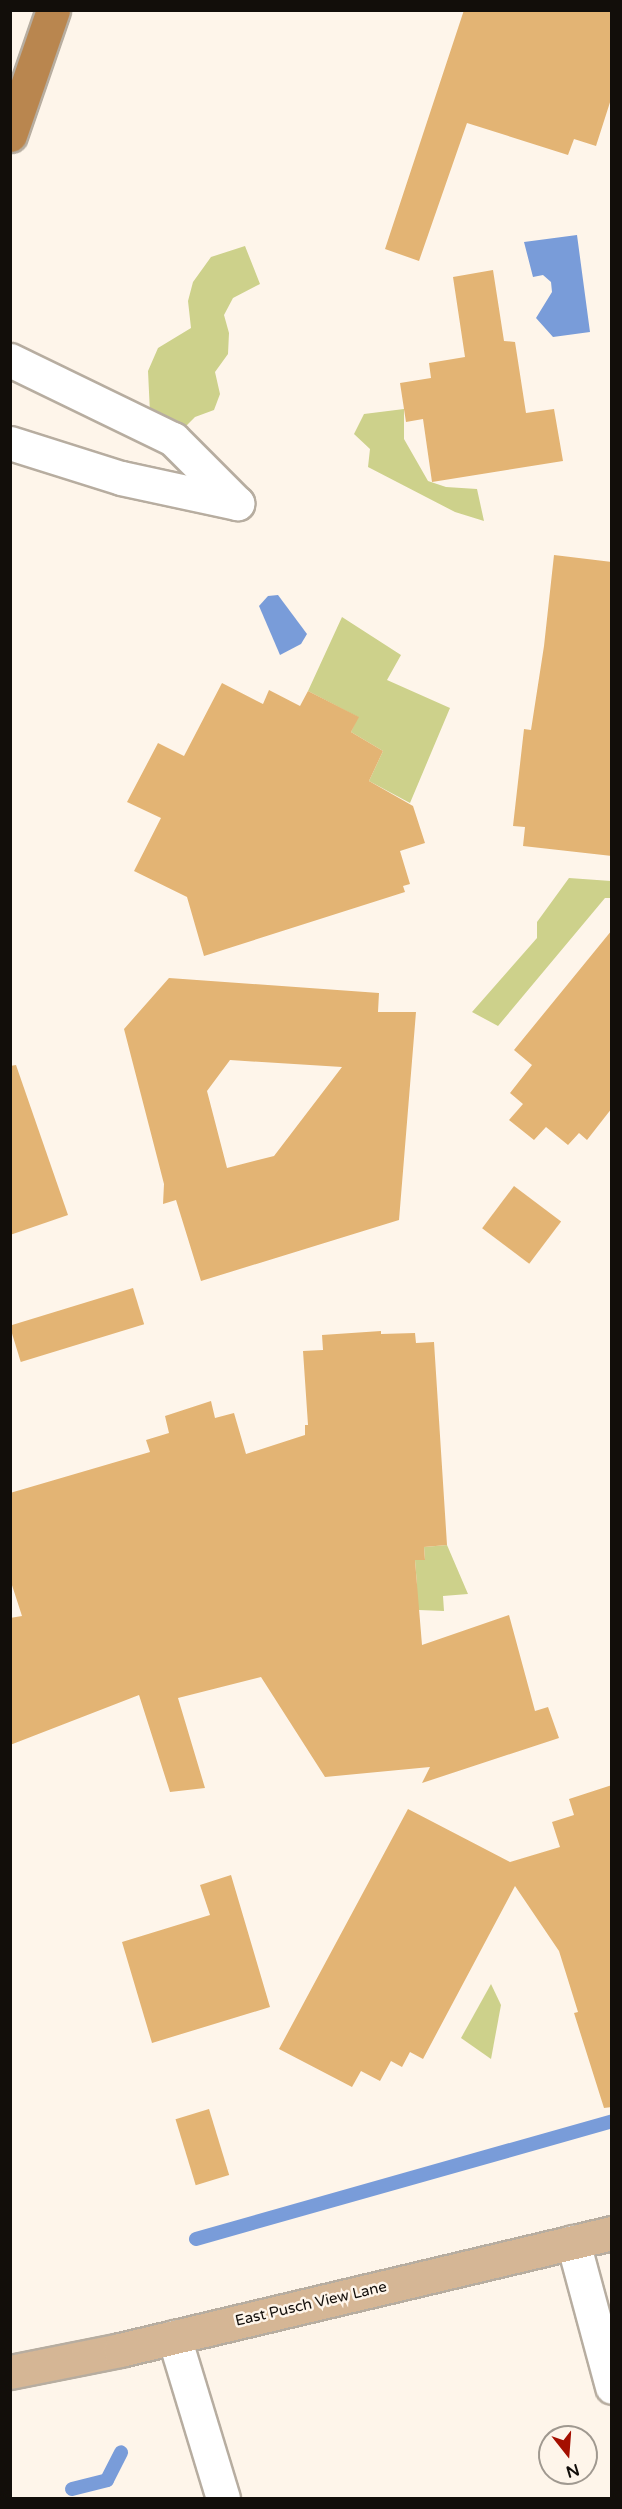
<!DOCTYPE html>
<style>
body{margin:0}
#map{position:relative;width:622px;height:2509px;overflow:hidden;background:#fef5ea;font-family:"Varela Round",sans-serif}
div>[style]{position:absolute}
.green>*{inset:0;background:#cdd18b}
.water>*{inset:0;background:#799cd9}
.stream>*{height:14px;margin:-7px;padding:0 7px;transform-origin:7px;border-radius:7px;background:#799cd9}
.building>*{inset:0;background:#e3b474;transform-origin:0 0}
.roads{filter:drop-shadow(2px 0 #b7ada0) drop-shadow(-2px 0 #b7ada0) drop-shadow(0 2px #b7ada0) drop-shadow(0 -2px #b7ada0)}
.minor>*{height:33px;margin:-16.5px;padding:0 16.5px;transform-origin:16.5px;border-radius:16.5px;background:#fff}
.major>*{height:33px;margin:-16.5px;padding:0 16.5px;transform-origin:16.5px;border-radius:16.5px;background:#d5b695}
.highway>*{height:33px;margin:-16.5px;padding:0 16.5px;transform-origin:16.5px;border-radius:16.5px;background:#b9864f}
span{translate:-50% -50%;white-space:nowrap;text-align:center;line-height:1.15;-webkit-text-stroke:5px #fef5ea;paint-order:stroke}
.street-label{font-size:15px;color:#120e0a}
.frame{position:absolute;inset:0;border:12px solid #120e0a;pointer-events:none}
.north{position:absolute;left:538px;top:2425px;width:60px;height:60px;box-sizing:border-box;background:#fef5ea;border:2px solid #a09990;border-radius:50%;rotate:163deg;font-size:16px;font-weight:700;line-height:24px;text-align:center;color:#120e0a}
.north::after{content:'';display:block;margin:auto;width:21px;height:27px;background:#a40f00;clip-path:polygon(50% 0,100% 100%,50% 72%,0 100%)}
</style>
<div id="map">
<div class="green">
<div style="clip-path:polygon(245px 246px,260px 284px,233px 298px,224px 315px,229px 333px,228px 354px,215px 372px,220px 394px,214px 410px,195px 417px,186px 426px,150px 413px,148px 371px,158px 348px,191px 328px,188px 301px,193px 282px,211px 257px)"></div>
<div style="clip-path:polygon(404px 409px,404px 439px,428px 481px,446px 487px,477px 489px,484px 521px,455px 512px,368px 467px,370px 449px,354px 434px,364px 414px)"></div>
<div style="clip-path:polygon(342px 617px,401px 655px,387px 680px,450px 708px,410px 803px,369px 781px,383px 751px,351px 732px,358px 717px,308px 691px)"></div>
<div style="clip-path:polygon(569px 878px,611px 881px,611px 898px,605px 898px,498px 1026px,472px 1012px,537px 938px,537px 922px)"></div>
<div style="clip-path:polygon(447px 1545px,468px 1594px,443px 1596px,444px 1611px,394px 1609px,417px 1585px,415px 1560px,425px 1559px,424px 1547px)"></div>
<div style="clip-path:polygon(491px 1984px,501px 2005px,491px 2059px,461px 2038px)"></div>
</div>
<div class="water">
<div style="clip-path:polygon(577px 235px,590px 332px,553px 337px,536px 318px,552px 292px,551px 282px,543px 275px,533px 277px,524px 242px)"></div>
<div style="clip-path:polygon(278px 595px,307px 634px,301px 644px,280px 655px,259px 606px,268px 596px)"></div>
</div>
<div class="stream">
<div style="left:196px;top:2239px;width:432px;rotate:-15.8deg"></div>
<div style="left:72px;top:2489px;width:36px;rotate:-14deg"></div>
<div style="left:107px;top:2480px;width:31px;rotate:-63deg"></div>
</div>
<div class="building">
<div style="clip-path:polygon(464px 10px,612px 10px,612px 96px,596px 146px,574px 139px,568px 155px,467px 123px,419px 261px,385px 249px)"></div>
<div style="clip-path:polygon(493px 270px,504px 341px,515px 342px,526px 413px,554px 409px,563px 461px,432px 482px,423px 419px,406px 422px,400px 383px,431px 378px,429px 363px,465px 357px,453px 277px)"></div>
<div style="clip-path:polygon(554px 555px,612px 562px,612px 856px,523px 846px,525px 827px,513px 826px,524px 729px,531px 730px,544px 646px)"></div>
<div style="clip-path:polygon(222px 683px,263px 704px,269px 690px,300px 706px,308px 691px,359px 717px,351px 732px,383px 751px,369px 781px,413px 806px,425px 843px,400px 851px,410px 884px,403px 886px,405px 892px,204px 956px,187px 897px,134px 871px,161px 818px,127px 802px,158px 743px,184px 756px)"></div>
<div style="clip-path:polygon(612px 930px,612px 1108px,587px 1140px,579px 1133px,568px 1145px,546px 1127px,534px 1140px,509px 1120px,523px 1104px,510px 1093px,532px 1065px,514px 1050px)"></div>
<div style="clip-path:polygon(evenodd,169px 978px,379px 993px,378px 1012px,416px 1012px,399px 1220px,201px 1281px,176px 1200px,163px 1204px,164px 1184px,124px 1029px,169px 978px,230px 1060px,342px 1067px,274px 1156px,227px 1168px,207px 1091px,230px 1060px)"></div>
<div style="clip-path:polygon(16px 1065px,68px 1215px,10px 1235px,10px 1066px)"></div>
<div style="left:514px;top:1186px;width:59px;height:53px;rotate:37deg"></div>
<div style="left:133px;top:1288px;width:38px;height:129px;rotate:73deg"></div>
<div style="clip-path:polygon(381px 1331px,381px 1334px,415px 1333px,416px 1343px,434px 1342px,447px 1545px,424px 1547px,425px 1560px,415px 1560px,422px 1645px,509px 1615px,535px 1711px,548px 1707px,559px 1738px,422px 1783px,430px 1767px,325px 1777px,261px 1677px,178px 1698px,205px 1788px,170px 1792px,139px 1695px,10px 1745px,10px 1618px,22px 1616px,10px 1579px,10px 1493px,150px 1452px,146px 1440px,169px 1433px,165px 1416px,211px 1401px,215px 1418px,234px 1413px,246px 1454px,305px 1435px,305px 1425px,308px 1425px,303px 1351px,323px 1350px,322px 1335px)"></div>
<div style="clip-path:polygon(612px 1785px,612px 2107px,604px 2108px,574px 2013px,578px 2012px,559px 1951px,515px 1886px,423px 2059px,410px 2052px,402px 2067px,391px 2061px,380px 2081px,361px 2071px,352px 2087px,279px 2049px,408px 1809px,510px 1862px,560px 1847px,552px 1822px,574px 1815px,569px 1799px)"></div>
<div style="clip-path:polygon(231px 1875px,270px 2007px,152px 2043px,122px 1942px,210px 1915px,200px 1885px)"></div>
<div style="left:209px;top:2109px;width:69px;height:35px;rotate:73deg"></div>
</div>
<div class="roads">
<div class="minor">
<div style="left:10px;top:360px;width:181px;rotate:25.9deg"></div>
<div style="left:173px;top:439px;width:91px;rotate:45deg"></div>
<div style="left:10px;top:443px;width:116px;rotate:17.5deg"></div>
<div style="left:121px;top:478px;width:119px;rotate:12.2deg"></div>
<div style="left:573px;top:2242px;width:150px;rotate:74.9deg"></div>
<div style="left:174px;top:2337px;width:168px;rotate:73.1deg"></div>
</div>
<div class="major">
<div style="left:10px;top:2372px;width:112px;rotate:-11.3deg"></div>
<div style="left:120px;top:2350px;width:506px;rotate:-13.38deg"></div>
</div>
<div class="highway">
<div style="left:10px;top:135px;width:132px;rotate:-71deg"></div>
</div>
</div>
<div class="street-label">
<span style="left:311px;top:2304px;rotate:-13deg">East Pusch View Lane</span>
</div>
<div class="frame"></div>
<div class="north">N</div>
</div>
